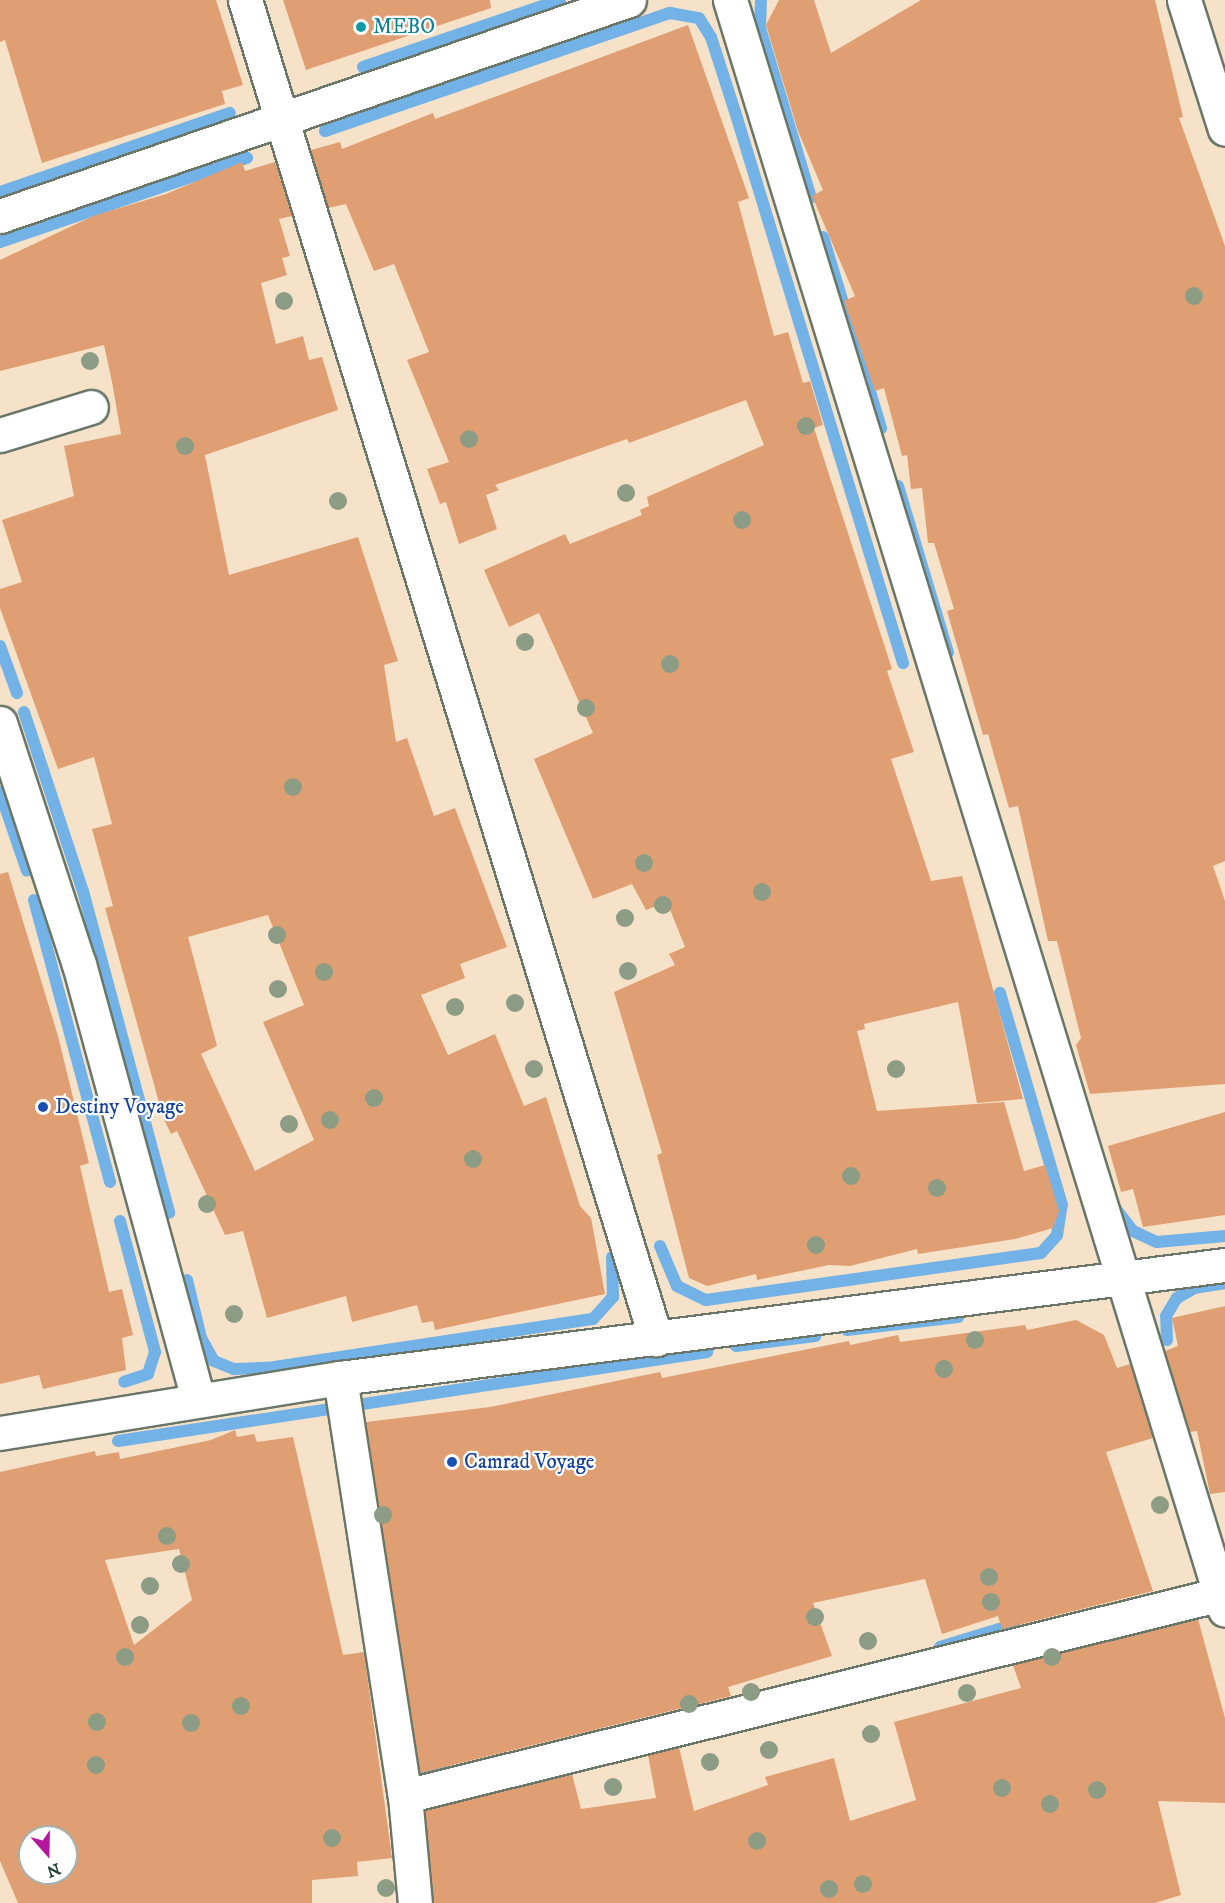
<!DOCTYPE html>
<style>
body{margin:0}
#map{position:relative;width:1225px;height:1903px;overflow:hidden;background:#f5e2c9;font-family:"IM FELL DW Pica",serif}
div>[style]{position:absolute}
.stream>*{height:12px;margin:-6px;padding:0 6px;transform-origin:6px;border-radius:6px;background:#73b2e6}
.building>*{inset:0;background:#e09f72}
.roads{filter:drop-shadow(2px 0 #6a7768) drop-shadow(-2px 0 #6a7768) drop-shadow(0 2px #6a7768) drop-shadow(0 -2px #6a7768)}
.minor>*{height:33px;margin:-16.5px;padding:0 16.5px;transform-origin:16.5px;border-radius:16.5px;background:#fff}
.trees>*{width:18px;height:18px;margin:-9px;border-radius:50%;background:#8c9c85}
.dots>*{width:16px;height:16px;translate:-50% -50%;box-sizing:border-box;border:3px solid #fff;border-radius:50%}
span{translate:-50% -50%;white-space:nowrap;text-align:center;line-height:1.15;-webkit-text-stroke:4.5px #fff;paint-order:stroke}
.culture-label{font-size:21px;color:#0d838f}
.left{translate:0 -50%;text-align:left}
.transit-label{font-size:21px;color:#164399}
.north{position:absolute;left:18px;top:1825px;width:60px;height:60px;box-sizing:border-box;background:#fff;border:2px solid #a5b1ae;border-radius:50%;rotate:160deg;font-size:16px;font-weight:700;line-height:24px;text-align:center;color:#1f3d34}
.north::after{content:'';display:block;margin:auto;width:21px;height:27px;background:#b5179e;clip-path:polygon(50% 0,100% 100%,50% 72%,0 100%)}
</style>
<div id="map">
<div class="stream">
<div style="left:761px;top:0;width:28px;rotate:92deg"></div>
<div style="left:760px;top:28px;width:177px;rotate:73.3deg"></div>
<div style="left:363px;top:67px;width:208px;rotate:-18.8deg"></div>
<div style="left:325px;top:131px;width:365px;rotate:-18.9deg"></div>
<div style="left:670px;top:13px;width:29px;rotate:10deg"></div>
<div style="left:699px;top:18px;width:22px;rotate:58deg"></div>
<div style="left:711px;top:37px;width:85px;rotate:72.2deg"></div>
<div style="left:737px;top:118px;width:570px;rotate:73.06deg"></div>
<div style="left:0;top:192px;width:243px;rotate:-19deg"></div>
<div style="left:823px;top:237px;width:200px;rotate:73.1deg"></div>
<div style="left:0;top:242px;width:261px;rotate:-18.8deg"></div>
<div style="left:898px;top:486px;width:174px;rotate:73.3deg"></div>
<div style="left:0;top:646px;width:50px;rotate:70.1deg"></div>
<div style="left:24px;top:712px;width:188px;rotate:71.8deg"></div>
<div style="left:83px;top:891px;width:333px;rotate:75deg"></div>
<div style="left:0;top:792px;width:83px;rotate:71.1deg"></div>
<div style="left:34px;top:900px;width:292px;rotate:74.9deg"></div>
<div style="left:1115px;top:1208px;width:29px;rotate:52deg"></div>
<div style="left:1133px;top:1231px;width:26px;rotate:25deg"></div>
<div style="left:1157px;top:1242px;width:68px;rotate:-5deg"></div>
<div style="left:120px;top:1221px;width:136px;rotate:75deg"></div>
<div style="left:155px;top:1352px;width:23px;rotate:108deg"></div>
<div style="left:148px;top:1374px;width:25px;rotate:162deg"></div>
<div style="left:660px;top:1246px;width:43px;rotate:67deg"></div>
<div style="left:677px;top:1286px;width:32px;rotate:26deg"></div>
<div style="left:706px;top:1300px;width:338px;rotate:-8deg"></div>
<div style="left:1041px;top:1253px;width:24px;rotate:-48deg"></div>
<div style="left:1057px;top:1235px;width:30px;rotate:-81deg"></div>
<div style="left:1062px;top:1205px;width:221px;rotate:-106.3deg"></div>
<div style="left:187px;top:1280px;width:60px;rotate:76.4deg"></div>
<div style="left:201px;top:1338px;width:26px;rotate:61deg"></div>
<div style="left:214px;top:1361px;width:22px;rotate:22deg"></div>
<div style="left:234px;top:1369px;width:34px;rotate:-2deg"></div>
<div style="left:268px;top:1368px;width:329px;rotate:-8.6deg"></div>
<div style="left:593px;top:1319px;width:30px;rotate:-48deg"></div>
<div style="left:613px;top:1297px;width:40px;rotate:-91.4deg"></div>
<div style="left:847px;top:1330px;width:112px;rotate:-6.7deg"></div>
<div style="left:1167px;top:1340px;width:24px;rotate:-92deg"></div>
<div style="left:1166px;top:1316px;width:21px;rotate:-59deg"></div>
<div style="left:1177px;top:1298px;width:20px;rotate:-30deg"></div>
<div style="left:1194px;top:1288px;width:31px;rotate:-9deg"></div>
<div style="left:736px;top:1346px;width:80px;rotate:-7.2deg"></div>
<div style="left:118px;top:1441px;width:596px;rotate:-8.59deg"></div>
<div style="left:940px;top:1647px;width:78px;rotate:-17deg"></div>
<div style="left:410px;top:1778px;width:36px;rotate:-13deg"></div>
</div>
<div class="building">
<div style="clip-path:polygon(0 0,216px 0,243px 85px,222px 91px,225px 104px,42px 163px,5px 40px,0 42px)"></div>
<div style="clip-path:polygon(283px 0,490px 0,491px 8px,306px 70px)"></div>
<div style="clip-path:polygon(779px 0,814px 0,831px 53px,921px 0,1155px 0,1183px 117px,1179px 118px,1225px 246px,1225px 861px,1213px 866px,1225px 901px,1225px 1084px,1090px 1094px,1076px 1045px,1081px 1038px,1057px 941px,1048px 941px,1018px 806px,1009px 808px,988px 734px,983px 735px,947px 611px,954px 609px,934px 543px,928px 543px,922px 488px,911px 489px,907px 455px,902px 456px,884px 388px,875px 391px,844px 301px,855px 296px,812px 196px,823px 190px,798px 131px,766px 25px)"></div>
<div style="clip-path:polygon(688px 25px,749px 198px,738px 202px,774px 336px,788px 332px,803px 383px,810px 381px,823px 425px,814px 428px,892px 669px,887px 671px,914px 752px,891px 759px,931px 881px,962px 876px,1023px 1099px,977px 1103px,958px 1002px,864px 1024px,865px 1029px,857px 1031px,877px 1111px,1004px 1102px,1024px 1171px,1045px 1165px,1059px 1211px,1053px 1228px,1015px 1239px,918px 1254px,917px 1249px,850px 1266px,829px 1265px,757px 1280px,756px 1274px,707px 1286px,689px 1278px,657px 1155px,662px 1153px,614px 992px,675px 965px,669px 954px,685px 947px,667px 902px,646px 910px,632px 884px,593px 899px,534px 759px,593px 733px,539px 613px,509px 627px,484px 570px,565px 534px,570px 544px,642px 515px,640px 510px,649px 506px,647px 497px,764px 445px,746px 400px,629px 443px,627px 439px,495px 485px,499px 490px,486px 495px,497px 529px,459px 544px,446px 502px,440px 504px,427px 469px,449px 462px,407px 360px,429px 352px,394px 264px,374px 271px,346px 204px,328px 208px,311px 150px,340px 142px,342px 149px,433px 113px,435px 119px)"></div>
<div style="clip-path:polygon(evenodd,242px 162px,245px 171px,275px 162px,292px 216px,279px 219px,290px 256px,282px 258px,287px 275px,261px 283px,276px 344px,303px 336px,309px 360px,322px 357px,338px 410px,205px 455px,229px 575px,358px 537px,398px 661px,384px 665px,396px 742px,407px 738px,434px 816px,455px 808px,507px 947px,460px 964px,465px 978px,421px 995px,448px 1055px,495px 1034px,524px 1106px,546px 1097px,580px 1206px,591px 1218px,605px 1294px,435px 1330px,433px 1321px,422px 1323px,417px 1305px,352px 1322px,346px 1296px,267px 1318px,243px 1231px,225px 1235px,177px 1131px,171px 1134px,163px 1117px,105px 908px,113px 906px,92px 829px,112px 824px,94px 757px,58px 769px,0 608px,0 589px,22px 582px,2px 520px,74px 496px,64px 446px,121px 434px,112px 382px,104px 345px,0 371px,0 260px,93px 216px,166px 194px,242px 162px,268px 915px,304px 1005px,263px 1022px,314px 1140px,255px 1171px,201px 1054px,217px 1046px,188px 937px,268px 915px)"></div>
<div style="clip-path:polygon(8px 872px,58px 1036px,89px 1163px,80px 1166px,109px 1292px,122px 1289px,133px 1335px,122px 1338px,126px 1370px,43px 1389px,39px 1375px,0 1384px,0 874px)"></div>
<div style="clip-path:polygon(1225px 1112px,1225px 1215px,1143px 1227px,1133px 1189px,1121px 1192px,1108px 1146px)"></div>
<div style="clip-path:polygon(1225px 1306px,1225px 1492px,1210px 1494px,1197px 1431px,1190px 1432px,1165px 1351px,1178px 1346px,1172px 1318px)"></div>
<div style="clip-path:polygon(1076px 1320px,1104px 1335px,1117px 1368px,1130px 1364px,1153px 1438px,1106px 1452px,1153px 1591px,1002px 1629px,998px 1616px,942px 1634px,925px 1579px,813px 1603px,832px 1656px,728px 1687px,731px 1696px,420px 1773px,366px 1422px,490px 1407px,660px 1372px,662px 1378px,849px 1341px,850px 1345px,898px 1335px,900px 1342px,1025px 1325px,1027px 1330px)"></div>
<div style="clip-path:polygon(evenodd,235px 1430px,237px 1437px,254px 1434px,257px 1442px,293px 1437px,343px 1655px,364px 1652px,392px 1858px,357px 1862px,358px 1876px,312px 1880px,312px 1903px,18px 1903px,0 1861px,0 1472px,95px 1451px,96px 1456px,119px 1452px,120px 1459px,211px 1440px,235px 1430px,179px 1549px,192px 1600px,134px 1645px,105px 1560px,179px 1549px,235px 1430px,30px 1837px,66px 1837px,66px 1873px,30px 1873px,30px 1837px)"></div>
<div style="clip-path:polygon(1198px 1619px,1225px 1718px,1225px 1803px,1158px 1801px,1181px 1895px,1155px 1903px,434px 1903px,425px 1810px,572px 1774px,581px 1809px,656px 1798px,648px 1755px,679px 1747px,694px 1811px,768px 1785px,765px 1777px,834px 1758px,850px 1821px,916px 1800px,894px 1722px,1021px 1688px,1013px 1665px)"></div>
</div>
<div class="roads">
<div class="minor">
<div style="left:245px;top:0;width:1401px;rotate:72.94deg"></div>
<div style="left:730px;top:0;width:1684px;rotate:72.91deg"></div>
<div style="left:1184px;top:0;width:135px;rotate:72.4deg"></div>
<div style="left:0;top:216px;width:665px;rotate:-18.95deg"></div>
<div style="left:0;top:435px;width:95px;rotate:-17.1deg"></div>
<div style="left:0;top:723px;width:254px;rotate:71.9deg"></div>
<div style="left:79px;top:964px;width:452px;rotate:74.7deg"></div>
<div style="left:340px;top:1378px;width:423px;rotate:81.2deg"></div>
<div style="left:405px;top:1796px;width:107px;rotate:84.7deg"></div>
<div style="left:0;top:1433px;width:344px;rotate:-9.2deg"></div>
<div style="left:340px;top:1378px;width:892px;rotate:-7.28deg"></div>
<div style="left:405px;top:1796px;width:845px;rotate:-13.9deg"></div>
</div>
</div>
<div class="trees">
<div style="left:1194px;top:296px"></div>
<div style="left:284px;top:301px"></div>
<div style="left:90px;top:361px"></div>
<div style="left:806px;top:426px"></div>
<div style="left:469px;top:439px"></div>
<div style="left:185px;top:446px"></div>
<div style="left:626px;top:493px"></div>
<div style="left:338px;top:501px"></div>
<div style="left:742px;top:520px"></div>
<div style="left:525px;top:642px"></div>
<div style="left:670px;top:664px"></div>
<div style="left:586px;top:708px"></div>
<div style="left:293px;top:787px"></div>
<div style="left:644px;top:863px"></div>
<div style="left:762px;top:892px"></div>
<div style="left:663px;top:905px"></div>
<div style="left:625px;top:918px"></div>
<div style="left:277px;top:935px"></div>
<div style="left:628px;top:971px"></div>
<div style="left:324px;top:972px"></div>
<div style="left:278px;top:989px"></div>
<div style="left:515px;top:1003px"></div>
<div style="left:455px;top:1007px"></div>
<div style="left:534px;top:1069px"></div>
<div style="left:896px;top:1069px"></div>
<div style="left:374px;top:1098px"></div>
<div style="left:330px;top:1120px"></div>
<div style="left:289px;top:1124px"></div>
<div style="left:473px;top:1159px"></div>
<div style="left:851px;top:1176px"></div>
<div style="left:937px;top:1188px"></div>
<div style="left:207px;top:1204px"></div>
<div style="left:816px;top:1245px"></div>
<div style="left:234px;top:1314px"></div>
<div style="left:975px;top:1340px"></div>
<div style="left:944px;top:1369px"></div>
<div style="left:1160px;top:1505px"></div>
<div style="left:383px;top:1515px"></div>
<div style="left:167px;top:1536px"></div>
<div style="left:181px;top:1564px"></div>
<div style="left:989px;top:1577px"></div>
<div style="left:150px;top:1586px"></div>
<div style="left:991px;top:1602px"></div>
<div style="left:815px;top:1617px"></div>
<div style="left:140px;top:1625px"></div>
<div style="left:868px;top:1641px"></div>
<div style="left:125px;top:1657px"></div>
<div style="left:1052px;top:1657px"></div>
<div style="left:751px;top:1692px"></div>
<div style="left:967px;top:1693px"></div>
<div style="left:689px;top:1704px"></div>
<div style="left:241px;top:1706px"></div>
<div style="left:97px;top:1722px"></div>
<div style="left:191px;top:1723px"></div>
<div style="left:871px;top:1734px"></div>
<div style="left:769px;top:1750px"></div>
<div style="left:710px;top:1762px"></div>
<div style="left:96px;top:1765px"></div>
<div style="left:613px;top:1787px"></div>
<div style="left:1002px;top:1788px"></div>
<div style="left:1097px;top:1790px"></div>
<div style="left:1050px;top:1804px"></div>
<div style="left:332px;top:1838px"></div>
<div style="left:757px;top:1841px"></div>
<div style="left:863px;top:1884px"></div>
<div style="left:386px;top:1888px"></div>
<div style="left:829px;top:1889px"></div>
</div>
<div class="dots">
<div style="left:361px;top:27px;background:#0f9aa8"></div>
<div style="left:43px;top:1107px;background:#1a4fb4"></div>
<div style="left:452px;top:1462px;background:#1a4fb4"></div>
</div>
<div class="culture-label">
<span class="left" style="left:373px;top:27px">MEBO</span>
</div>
<div class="transit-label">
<span class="left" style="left:55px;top:1107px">Destiny Voyage</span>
<span class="left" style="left:464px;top:1462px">Camrad Voyage</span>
</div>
<div class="north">N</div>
</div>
